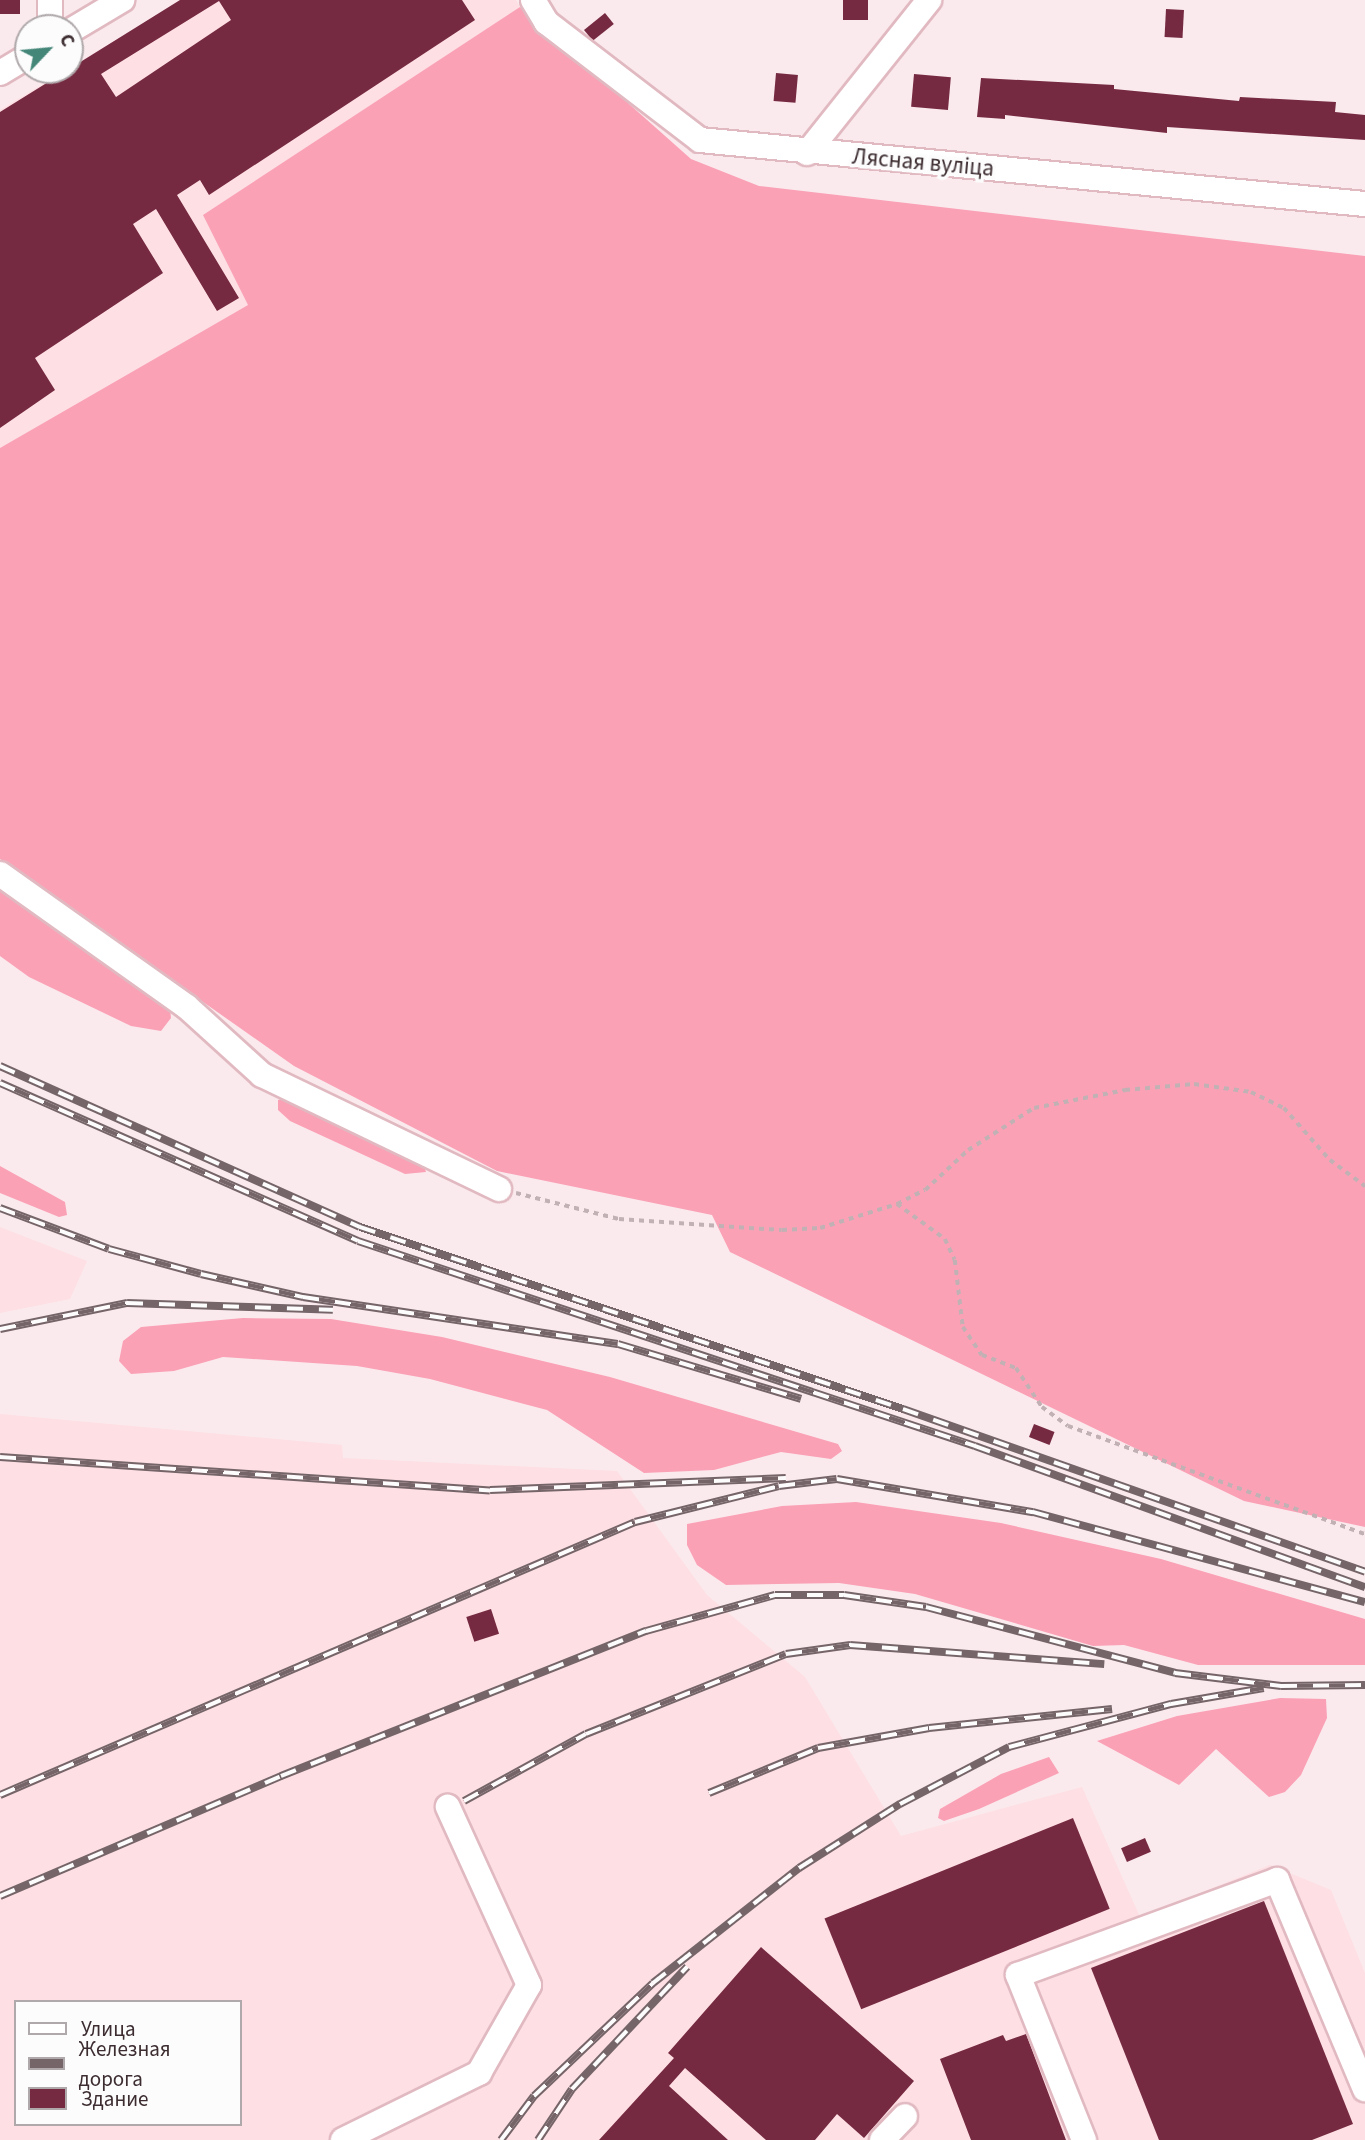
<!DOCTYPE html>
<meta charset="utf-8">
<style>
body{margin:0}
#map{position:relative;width:1365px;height:2140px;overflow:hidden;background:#fbeaed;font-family:"Source Sans 3",sans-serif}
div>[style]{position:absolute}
.built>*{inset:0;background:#fddfe4}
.forest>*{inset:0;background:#faa1b6}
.building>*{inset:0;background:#762a41;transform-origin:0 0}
.path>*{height:3.5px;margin-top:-1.75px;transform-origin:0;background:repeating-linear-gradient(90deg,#c2b1b4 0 5px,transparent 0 10px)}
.roads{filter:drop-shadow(2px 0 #e1b9c1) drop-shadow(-2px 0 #e1b9c1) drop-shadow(0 2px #e1b9c1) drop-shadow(0 -2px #e1b9c1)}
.minor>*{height:24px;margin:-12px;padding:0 12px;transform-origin:12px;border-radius:12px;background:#fff}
.rail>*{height:8px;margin-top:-4px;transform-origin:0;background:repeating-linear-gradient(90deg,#fcfcfc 0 16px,#756569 0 32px);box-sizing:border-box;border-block:2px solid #756569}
span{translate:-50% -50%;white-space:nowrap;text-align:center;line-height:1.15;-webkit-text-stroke:7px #fcfcfc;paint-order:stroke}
.street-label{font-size:23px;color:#3d2d31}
.legend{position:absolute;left:14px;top:2000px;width:228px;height:126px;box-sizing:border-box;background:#fcfcfc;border:2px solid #b0a9ab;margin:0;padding:9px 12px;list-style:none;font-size:21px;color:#3d2d31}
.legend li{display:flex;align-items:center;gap:14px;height:35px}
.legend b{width:35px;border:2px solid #b0a9ab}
.north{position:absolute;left:14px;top:14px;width:70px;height:70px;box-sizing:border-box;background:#fcfcfc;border:2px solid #b0a9ab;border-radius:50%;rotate:64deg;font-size:19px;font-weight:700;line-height:28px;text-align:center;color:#3d2d31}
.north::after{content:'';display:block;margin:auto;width:24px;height:32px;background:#448779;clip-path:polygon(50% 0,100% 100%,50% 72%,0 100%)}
</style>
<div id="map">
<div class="built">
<div style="clip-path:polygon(182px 0,516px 0,520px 7px,204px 215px,248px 305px,0 448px,0 110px)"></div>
<div style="clip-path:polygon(0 1227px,87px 1261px,70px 1299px,0 1313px)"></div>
<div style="clip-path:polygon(evenodd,0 1414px,342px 1445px,343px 1458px,617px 1471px,707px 1595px,805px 1677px,901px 1836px,1082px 1787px,1140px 1917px,1270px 1865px,1331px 1890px,1365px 1973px,1365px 2140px,0 2140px,0 1414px,16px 2002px,240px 2002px,240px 2124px,16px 2124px,16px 2002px)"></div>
</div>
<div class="forest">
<div style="clip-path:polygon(520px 7px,691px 159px,759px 186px,1365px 256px,1365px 1527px,1244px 1501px,730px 1252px,712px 1215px,497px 1171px,294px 1066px,0 859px,0 448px,248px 305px,203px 215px)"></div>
<div style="clip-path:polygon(0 886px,170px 1009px,171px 1018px,161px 1031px,131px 1026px,29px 977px,0 956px)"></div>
<div style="clip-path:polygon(289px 1097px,423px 1163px,426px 1172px,405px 1174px,290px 1121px,278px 1110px,278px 1100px)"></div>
<div style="clip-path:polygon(0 1166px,65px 1202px,67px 1215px,59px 1217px,0 1193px)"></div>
<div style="clip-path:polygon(243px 1318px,331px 1319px,442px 1337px,610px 1377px,838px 1444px,842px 1451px,831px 1459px,781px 1452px,714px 1470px,644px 1473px,547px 1410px,430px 1379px,357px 1366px,223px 1357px,174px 1371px,131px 1374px,119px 1361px,123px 1341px,141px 1327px)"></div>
<div style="clip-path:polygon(856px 1502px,1001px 1523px,1161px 1559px,1365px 1619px,1365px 1665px,1198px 1665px,1124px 1645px,1093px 1646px,915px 1594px,839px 1583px,726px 1585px,697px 1565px,687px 1545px,687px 1524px,782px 1506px)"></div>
<div style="clip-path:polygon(1280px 1698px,1326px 1699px,1327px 1718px,1301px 1775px,1285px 1792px,1269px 1797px,1216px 1749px,1179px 1785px,1097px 1741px,1177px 1716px)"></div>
<div style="clip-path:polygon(1049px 1757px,1059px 1773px,979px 1809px,944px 1821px,938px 1818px,940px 1809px,1001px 1774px)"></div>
</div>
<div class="building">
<div style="left:0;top:0;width:20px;height:14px"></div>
<div style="clip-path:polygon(evenodd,180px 0,462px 0,475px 20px,209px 195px,200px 180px,177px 195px,239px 298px,217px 311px,156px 209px,133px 224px,163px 273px,35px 358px,55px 390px,0 428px,0 112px,180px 0,219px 1px,231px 20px,116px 97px,101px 74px,219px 1px)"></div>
<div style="left:843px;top:0;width:25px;height:20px"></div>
<div style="left:1166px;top:9px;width:18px;height:28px;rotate:3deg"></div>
<div style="left:605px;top:13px;width:14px;height:27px;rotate:51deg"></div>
<div style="left:776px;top:73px;width:22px;height:28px;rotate:5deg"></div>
<div style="left:914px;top:74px;width:37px;height:33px;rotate:5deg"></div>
<div style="clip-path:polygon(981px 78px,1114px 85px,1114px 89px,1239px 101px,1240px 97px,1336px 102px,1335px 112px,1365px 115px,1365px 140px,1167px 127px,1167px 133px,1005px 115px,1005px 119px,977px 117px)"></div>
<div style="left:1034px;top:1424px;width:22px;height:14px;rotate:21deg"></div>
<div style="left:491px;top:1609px;width:26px;height:26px;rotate:72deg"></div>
<div style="left:1073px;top:1818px;width:98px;height:268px;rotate:68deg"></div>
<div style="left:1145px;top:1838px;width:15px;height:26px;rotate:67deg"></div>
<div style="clip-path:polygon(1264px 1901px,1353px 2124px,1312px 2140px,1159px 2140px,1091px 1968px)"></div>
<div style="clip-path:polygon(761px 1947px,914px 2081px,864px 2138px,837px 2114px,815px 2140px,766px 2140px,685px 2068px,669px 2086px,728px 2140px,599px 2140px,674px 2058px,668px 2053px)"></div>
<div style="clip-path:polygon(1026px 2034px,1066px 2140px,971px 2140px,940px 2059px,1003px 2035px,1006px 2041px)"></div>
</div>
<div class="path">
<div style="left:516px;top:1193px;width:106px;rotate:14.2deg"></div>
<div style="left:619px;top:1219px;width:163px;rotate:3.9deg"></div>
<div style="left:782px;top:1230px;width:38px;rotate:-3deg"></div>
<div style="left:820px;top:1228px;width:81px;rotate:-17.3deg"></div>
<div style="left:897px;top:1204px;width:59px;rotate:36.1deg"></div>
<div style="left:945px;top:1239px;width:23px;rotate:65deg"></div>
<div style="left:955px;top:1260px;width:67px;rotate:83.2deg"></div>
<div style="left:963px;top:1327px;width:34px;rotate:56deg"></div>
<div style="left:982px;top:1355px;width:36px;rotate:21deg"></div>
<div style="left:1016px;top:1368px;width:47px;rotate:56.3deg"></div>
<div style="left:1042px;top:1407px;width:32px;rotate:36deg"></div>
<div style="left:1068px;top:1426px;width:316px;rotate:20deg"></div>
<div style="left:897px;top:1204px;width:31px;rotate:-27deg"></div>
<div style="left:925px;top:1190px;width:59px;rotate:-42.9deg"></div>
<div style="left:968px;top:1150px;width:78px;rotate:-32.5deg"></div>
<div style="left:1034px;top:1108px;width:93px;rotate:-11.2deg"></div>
<div style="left:1125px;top:1090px;width:69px;rotate:-5deg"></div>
<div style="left:1194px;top:1084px;width:58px;rotate:8deg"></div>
<div style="left:1251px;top:1092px;width:37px;rotate:26deg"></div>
<div style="left:1284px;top:1108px;width:69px;rotate:48.5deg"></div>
<div style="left:1330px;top:1160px;width:44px;rotate:36.6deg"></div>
</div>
<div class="roads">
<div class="minor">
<div style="left:50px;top:0;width:28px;rotate:90deg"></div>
<div style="left:533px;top:0;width:26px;rotate:59deg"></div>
<div style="left:546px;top:22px;width:194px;rotate:37.5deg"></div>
<div style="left:700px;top:140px;width:668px;rotate:5.5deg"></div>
<div style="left:70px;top:31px;width:61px;rotate:-30.8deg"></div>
<div style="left:0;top:73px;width:33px;rotate:-31deg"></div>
<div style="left:807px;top:153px;width:196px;rotate:-51.4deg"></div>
<div style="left:0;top:874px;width:229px;rotate:35.4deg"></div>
<div style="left:187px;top:1007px;width:101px;rotate:42.2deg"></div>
<div style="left:262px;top:1075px;width:263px;rotate:25.7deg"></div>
<div style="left:343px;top:2140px;width:152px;rotate:-26.2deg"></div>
<div style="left:479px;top:2073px;width:101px;rotate:-60.4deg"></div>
<div style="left:529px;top:1985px;width:196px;rotate:-114.5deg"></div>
<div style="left:882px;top:2140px;width:33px;rotate:-46deg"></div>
<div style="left:1084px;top:2140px;width:178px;rotate:-111.8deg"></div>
<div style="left:1018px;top:1975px;width:276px;rotate:-20.1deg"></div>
<div style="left:1277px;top:1880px;width:227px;rotate:67.2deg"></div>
</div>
</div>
<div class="rail">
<div style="left:0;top:1066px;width:394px;rotate:24.1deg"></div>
<div style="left:360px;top:1227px;width:573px;rotate:18.53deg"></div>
<div style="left:903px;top:1409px;width:490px;rotate:19.4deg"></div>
<div style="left:0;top:1083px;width:391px;rotate:23.8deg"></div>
<div style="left:358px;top:1241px;width:650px;rotate:18.38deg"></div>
<div style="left:975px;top:1446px;width:415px;rotate:19.9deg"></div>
<div style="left:0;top:1208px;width:116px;rotate:20.6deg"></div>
<div style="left:109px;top:1249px;width:95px;rotate:15.2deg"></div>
<div style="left:201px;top:1274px;width:105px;rotate:12.7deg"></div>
<div style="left:303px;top:1297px;width:318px;rotate:8.5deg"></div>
<div style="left:618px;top:1344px;width:191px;rotate:16.7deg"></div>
<div style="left:0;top:1329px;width:130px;rotate:-11.6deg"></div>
<div style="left:127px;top:1303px;width:206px;rotate:1.9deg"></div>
<div style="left:0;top:1457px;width:491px;rotate:3.9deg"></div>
<div style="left:490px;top:1490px;width:296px;rotate:-2.3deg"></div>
<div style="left:709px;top:1793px;width:118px;rotate:-22.4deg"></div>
<div style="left:818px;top:1748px;width:113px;rotate:-10.2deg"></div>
<div style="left:929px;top:1728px;width:184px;rotate:-5.9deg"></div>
<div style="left:0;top:1795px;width:691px;rotate:-23.26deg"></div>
<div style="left:635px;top:1522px;width:148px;rotate:-14deg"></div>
<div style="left:779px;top:1486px;width:58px;rotate:-6.9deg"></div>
<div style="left:837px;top:1479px;width:199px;rotate:9.6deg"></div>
<div style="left:1033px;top:1512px;width:344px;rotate:15.2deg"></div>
<div style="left:464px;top:1801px;width:139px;rotate:-28.8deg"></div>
<div style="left:586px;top:1734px;width:215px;rotate:-21.8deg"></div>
<div style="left:786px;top:1654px;width:65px;rotate:-8deg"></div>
<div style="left:850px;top:1645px;width:255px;rotate:4.3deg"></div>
<div style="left:0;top:1896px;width:306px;rotate:-23.1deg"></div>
<div style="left:281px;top:1776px;width:393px;rotate:-21.7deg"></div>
<div style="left:646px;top:1631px;width:134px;rotate:-15.6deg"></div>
<div style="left:775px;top:1595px;width:69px"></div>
<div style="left:844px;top:1595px;width:83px;rotate:8.3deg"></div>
<div style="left:926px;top:1607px;width:258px;rotate:14.8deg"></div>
<div style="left:1175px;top:1673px;width:107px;rotate:7deg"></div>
<div style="left:1281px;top:1686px;width:84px;rotate:-0.7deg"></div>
<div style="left:501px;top:2140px;width:55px;rotate:-53.1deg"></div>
<div style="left:534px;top:2096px;width:164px;rotate:-43.5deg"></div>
<div style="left:653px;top:1983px;width:186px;rotate:-38.2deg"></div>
<div style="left:799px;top:1868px;width:120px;rotate:-32.4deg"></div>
<div style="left:900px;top:1804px;width:123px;rotate:-27.6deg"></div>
<div style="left:1009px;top:1747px;width:168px;rotate:-14.9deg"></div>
<div style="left:1171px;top:1704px;width:94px;rotate:-9.8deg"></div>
<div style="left:538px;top:2140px;width:61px;rotate:-56.3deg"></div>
<div style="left:572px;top:2089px;width:168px;rotate:-46.7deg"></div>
</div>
<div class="street-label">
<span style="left:923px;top:163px;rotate:5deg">Лясная вуліца</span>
</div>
<ul class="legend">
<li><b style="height:9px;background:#fff"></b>Улица</li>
<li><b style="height:9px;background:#756569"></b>Железная дорога</li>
<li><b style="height:19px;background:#762a41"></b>Здание</li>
</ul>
<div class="north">С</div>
</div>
